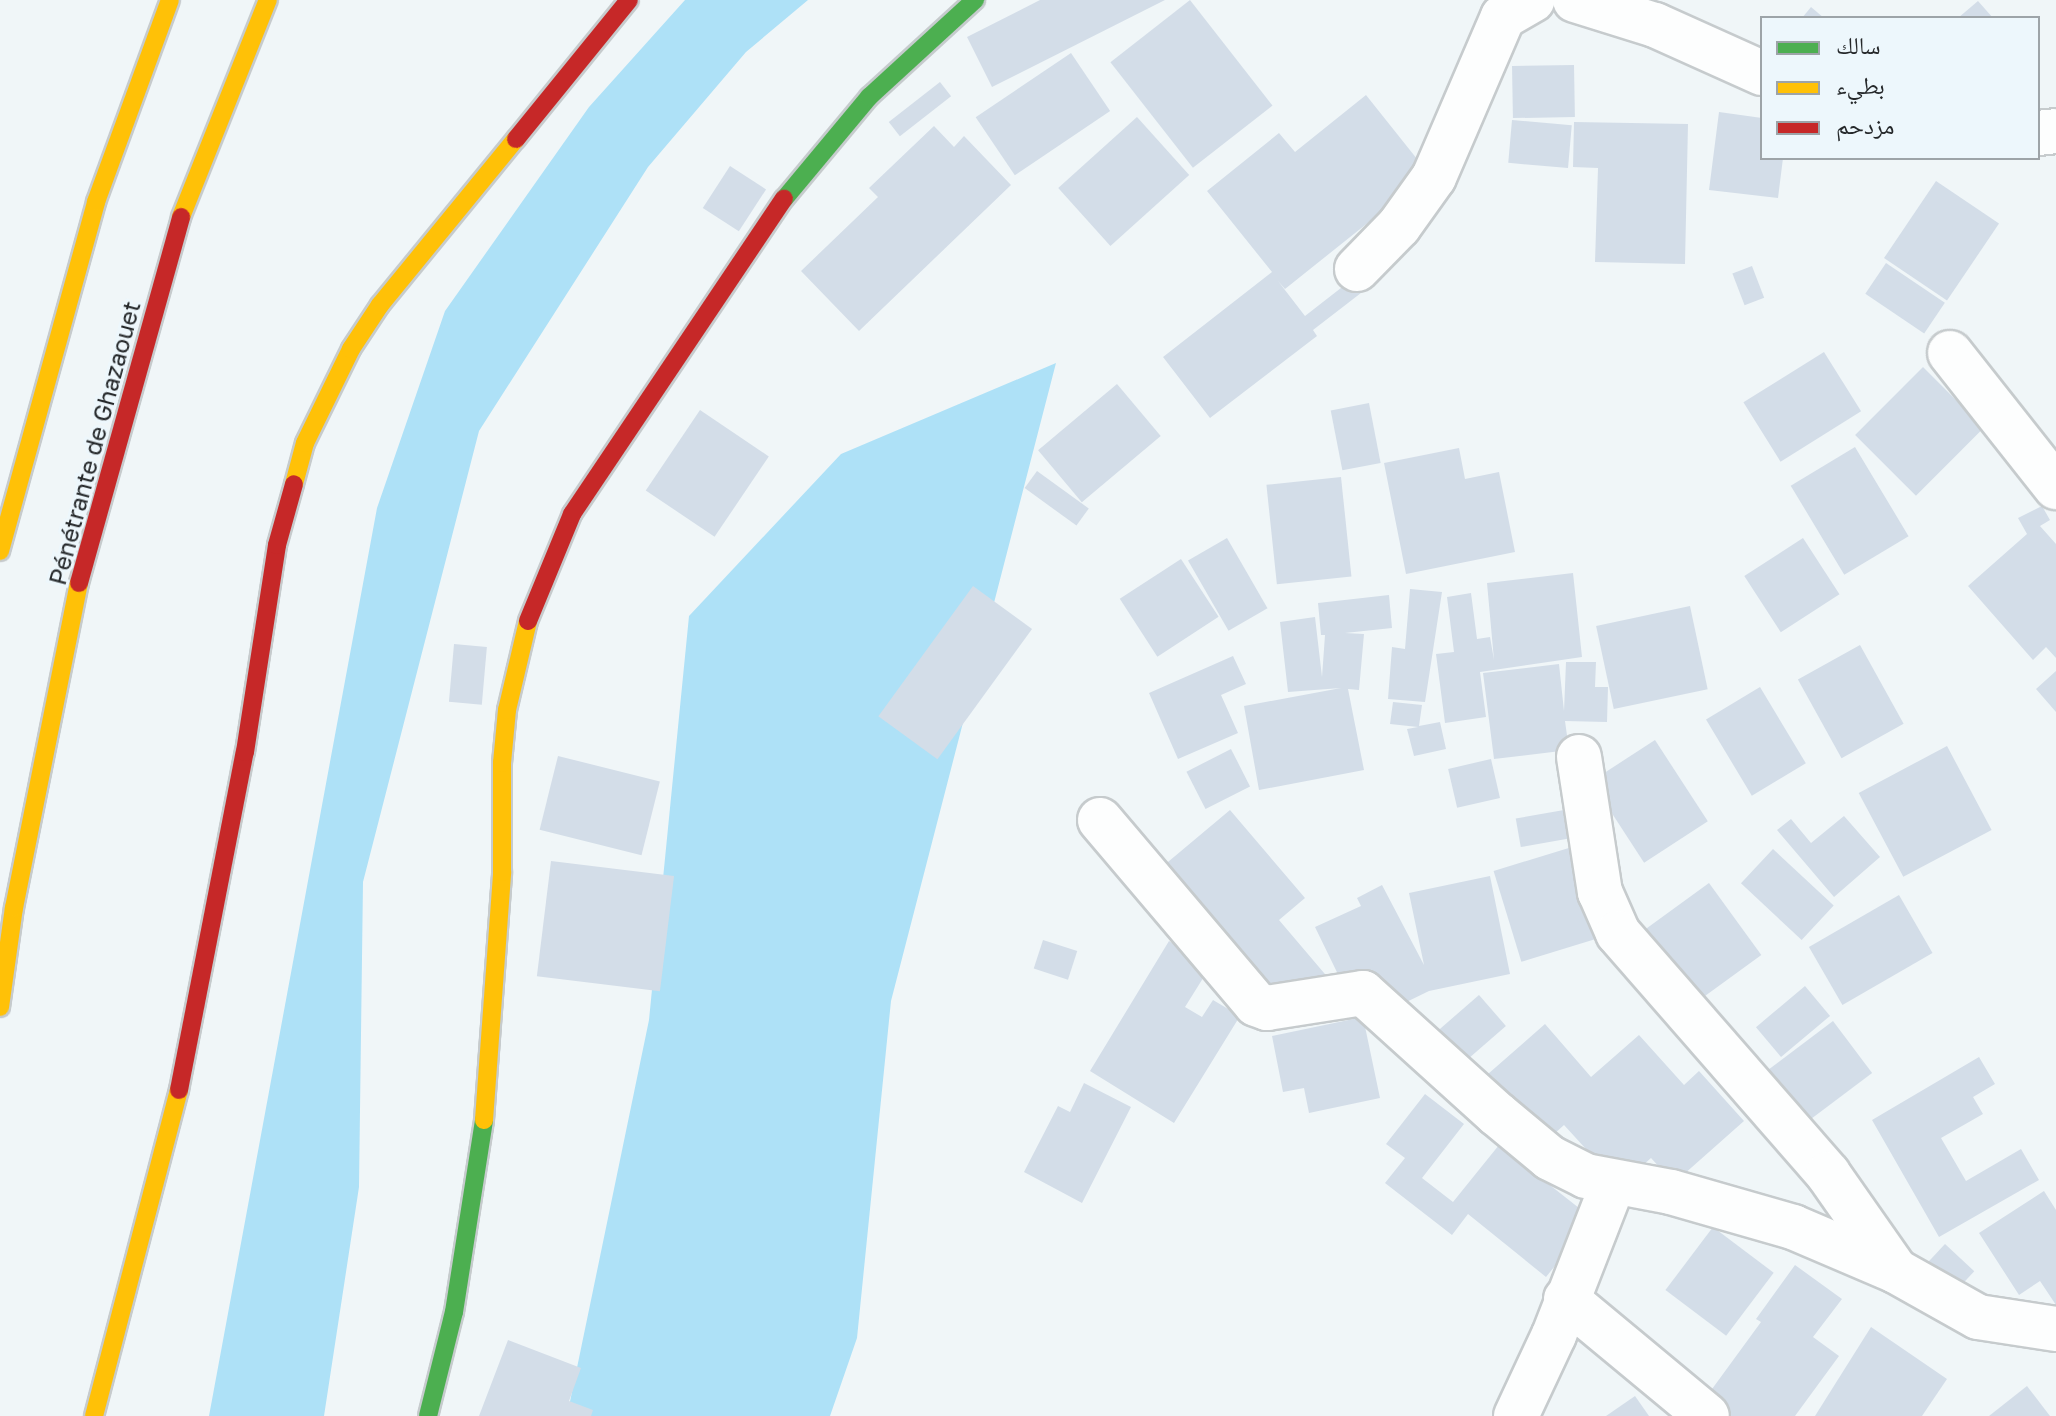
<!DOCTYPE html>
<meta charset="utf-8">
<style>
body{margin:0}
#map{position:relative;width:2056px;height:1416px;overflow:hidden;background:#f0f6f8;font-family:"Golos Text","Noto Naskh Arabic",sans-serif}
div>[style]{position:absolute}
.forest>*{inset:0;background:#aee1f7}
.building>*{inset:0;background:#d3dde8;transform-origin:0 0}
.roads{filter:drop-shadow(2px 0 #c6cbcd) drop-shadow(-2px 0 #c6cbcd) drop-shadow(0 2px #c6cbcd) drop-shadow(0 -2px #c6cbcd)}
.street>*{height:44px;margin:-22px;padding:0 22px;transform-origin:22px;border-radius:22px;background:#fdfefe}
.fast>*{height:18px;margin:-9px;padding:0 9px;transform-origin:9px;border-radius:9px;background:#4caf50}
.slow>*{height:18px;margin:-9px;padding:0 9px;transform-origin:9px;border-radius:9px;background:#ffc107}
.jam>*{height:18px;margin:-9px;padding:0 9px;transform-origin:9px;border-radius:9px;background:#c62828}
span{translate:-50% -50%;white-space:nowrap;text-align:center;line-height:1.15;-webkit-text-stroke:6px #edf7fc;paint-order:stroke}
.street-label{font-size:24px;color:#25282a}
.legend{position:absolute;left:1760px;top:16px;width:280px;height:144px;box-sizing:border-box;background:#edf7fc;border:2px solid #9da4a8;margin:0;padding:10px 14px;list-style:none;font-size:24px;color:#25282a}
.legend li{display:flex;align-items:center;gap:16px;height:40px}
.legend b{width:40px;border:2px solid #9da4a8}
</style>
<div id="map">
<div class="forest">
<div style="clip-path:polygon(685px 0,808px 0,746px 52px,648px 167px,479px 431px,363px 882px,359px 1187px,324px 1416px,209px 1416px,377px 508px,445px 311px,589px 107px)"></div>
<div style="clip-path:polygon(1056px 363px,891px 1001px,857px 1338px,830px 1416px,567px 1416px,649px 1020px,689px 616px,841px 454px)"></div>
</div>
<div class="building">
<div style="clip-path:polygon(1040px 0,1165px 0,992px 87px,967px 37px)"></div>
<div style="left:1190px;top:0;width:134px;height:101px;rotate:52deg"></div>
<div style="clip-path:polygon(1978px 1px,1993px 18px,1958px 18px)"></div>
<div style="clip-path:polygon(1811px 7px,1824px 18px,1802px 18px)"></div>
<div style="left:1071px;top:53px;width:70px;height:115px;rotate:56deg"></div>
<div style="left:1574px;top:65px;width:52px;height:62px;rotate:89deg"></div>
<div style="left:940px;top:82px;width:18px;height:65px;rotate:52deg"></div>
<div style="clip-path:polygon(1366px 95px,1429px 174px,1285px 289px,1278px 281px,1305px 316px,1373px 263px,1383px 276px,1313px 330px,1317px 336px,1210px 418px,1163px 357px,1272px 272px,1207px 191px,1279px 133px,1295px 152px)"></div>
<div style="clip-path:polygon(1719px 112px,1762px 118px,1762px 158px,1783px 158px,1778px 198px,1709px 190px)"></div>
<div style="left:1137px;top:117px;width:78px;height:106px;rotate:48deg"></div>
<div style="left:1512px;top:120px;width:60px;height:43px;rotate:5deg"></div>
<div style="clip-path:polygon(1574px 122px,1688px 124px,1685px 264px,1595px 262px,1598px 168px,1573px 167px)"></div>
<div style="clip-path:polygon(934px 126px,954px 147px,964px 136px,1011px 185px,859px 331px,801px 271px,878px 197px,869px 188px)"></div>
<div style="left:730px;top:166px;width:43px;height:50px;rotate:33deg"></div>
<div style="left:1936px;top:181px;width:76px;height:93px;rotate:34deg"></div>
<div style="left:1886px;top:263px;width:71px;height:37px;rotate:34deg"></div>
<div style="left:1752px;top:266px;width:34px;height:21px;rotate:69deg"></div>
<div style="left:1824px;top:352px;width:70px;height:95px;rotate:58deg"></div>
<div style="left:1923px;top:367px;width:86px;height:96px;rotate:45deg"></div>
<div style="left:1117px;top:384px;width:68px;height:103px;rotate:50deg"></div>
<div style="left:1369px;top:403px;width:61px;height:39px;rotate:79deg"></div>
<div style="left:700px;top:410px;width:83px;height:97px;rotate:34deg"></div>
<div style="left:1855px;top:447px;width:104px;height:75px;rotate:59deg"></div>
<div style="clip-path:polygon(1459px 448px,1465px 479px,1499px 472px,1515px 552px,1406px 574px,1384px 463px)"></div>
<div style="left:1037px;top:471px;width:64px;height:21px;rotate:36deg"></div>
<div style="left:1341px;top:477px;width:100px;height:75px;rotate:84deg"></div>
<div style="clip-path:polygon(2042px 506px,2050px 520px,2040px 526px,2056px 544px,2056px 658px,2046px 647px,2033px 660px,1968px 586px,2027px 534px,2018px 518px)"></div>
<div style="left:1227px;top:538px;width:81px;height:45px;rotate:60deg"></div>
<div style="left:1803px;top:538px;width:67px;height:70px;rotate:57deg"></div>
<div style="left:1181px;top:559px;width:69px;height:73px;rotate:57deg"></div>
<div style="clip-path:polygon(1573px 573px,1582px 657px,1480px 672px,1486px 717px,1445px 723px,1436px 654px,1454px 652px,1447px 597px,1471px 593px,1477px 639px,1490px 637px,1494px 660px,1487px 583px)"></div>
<div style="left:973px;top:586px;width:73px;height:161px;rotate:36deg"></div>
<div style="clip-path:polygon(1410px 589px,1442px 592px,1425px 702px,1388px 699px,1392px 647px,1405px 649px)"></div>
<div style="clip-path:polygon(1389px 595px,1392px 628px,1345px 633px,1364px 634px,1359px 690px,1348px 689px,1364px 770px,1259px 790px,1244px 706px,1341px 688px,1288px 692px,1280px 622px,1315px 617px,1322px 677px,1325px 635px,1321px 635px,1318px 603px)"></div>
<div style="left:1690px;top:606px;width:85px;height:96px;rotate:78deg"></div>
<div style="left:454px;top:644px;width:33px;height:58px;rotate:5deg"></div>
<div style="left:1860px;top:645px;width:90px;height:71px;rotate:61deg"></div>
<div style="clip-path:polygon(1233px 656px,1246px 684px,1221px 695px,1238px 733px,1178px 759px,1149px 693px)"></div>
<div style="clip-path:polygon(1566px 662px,1596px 662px,1595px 687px,1608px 687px,1607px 722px,1565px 721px,1569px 750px,1494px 759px,1483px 673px,1559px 664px,1564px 711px)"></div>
<div style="clip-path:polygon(2056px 671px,2056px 712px,2036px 689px)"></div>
<div style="left:1760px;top:687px;width:89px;height:63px;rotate:59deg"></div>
<div style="clip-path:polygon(1393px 702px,1422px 705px,1419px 726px,1440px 722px,1446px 749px,1414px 756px,1407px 729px,1418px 727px,1390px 724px)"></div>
<div style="left:1655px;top:740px;width:97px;height:76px;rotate:57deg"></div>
<div style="left:1947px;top:746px;width:95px;height:100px;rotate:62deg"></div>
<div style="left:1231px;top:749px;width:42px;height:50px;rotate:63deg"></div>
<div style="left:558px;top:756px;width:105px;height:76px;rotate:14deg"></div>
<div style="left:1491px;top:759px;width:40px;height:44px;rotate:77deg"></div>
<div style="clip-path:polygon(1230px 810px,1305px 898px,1279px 920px,1330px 980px,1271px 1030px,1221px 969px,1156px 872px)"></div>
<div style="left:1564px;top:810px;width:29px;height:49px;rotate:80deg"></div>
<div style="clip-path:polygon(1844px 816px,1880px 857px,1834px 897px,1777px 830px,1791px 819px,1811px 843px)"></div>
<div style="left:1572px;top:847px;width:95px;height:82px;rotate:73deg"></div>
<div style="left:1773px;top:849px;width:83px;height:47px;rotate:43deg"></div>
<div style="left:551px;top:861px;width:124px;height:116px;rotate:7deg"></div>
<div style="clip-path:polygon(1490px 876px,1510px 974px,1429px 991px,1390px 1010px,1350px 999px,1315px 927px,1361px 906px,1357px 898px,1382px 885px,1424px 965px,1409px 893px)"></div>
<div style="left:1709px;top:883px;width:89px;height:93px;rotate:54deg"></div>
<div style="left:1899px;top:895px;width:67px;height:104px;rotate:60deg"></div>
<div style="left:1043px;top:940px;width:36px;height:30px;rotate:18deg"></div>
<div style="clip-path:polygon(1169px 941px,1210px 967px,1185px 1007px,1202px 1017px,1213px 1000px,1240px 1016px,1174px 1123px,1090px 1071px)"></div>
<div style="left:1805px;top:986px;width:39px;height:64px;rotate:50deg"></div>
<div style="left:1479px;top:995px;width:41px;height:64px;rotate:49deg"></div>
<div style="clip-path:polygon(1363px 1017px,1380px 1098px,1309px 1113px,1304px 1088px,1283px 1092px,1272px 1036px)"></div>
<div style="left:1833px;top:1021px;width:65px;height:99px;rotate:53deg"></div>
<div style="clip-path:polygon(1545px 1024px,1591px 1077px,1639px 1035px,1684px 1085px,1699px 1071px,1744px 1121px,1674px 1183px,1651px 1158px,1613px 1192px,1596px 1160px,1564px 1125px,1531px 1155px,1472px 1088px)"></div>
<div style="clip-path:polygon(1979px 1057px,1995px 1084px,1973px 1097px,1983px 1114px,1941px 1138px,1966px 1181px,2021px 1149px,2039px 1180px,1939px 1237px,1872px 1120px)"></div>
<div style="clip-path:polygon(1084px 1083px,1131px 1107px,1082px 1203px,1024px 1172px,1058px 1106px,1070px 1112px)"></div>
<div style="clip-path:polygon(1425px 1094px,1464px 1124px,1422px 1178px,1453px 1202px,1499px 1145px,1593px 1219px,1546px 1277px,1468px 1214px,1452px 1235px,1385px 1183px,1405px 1158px,1386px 1144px)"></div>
<div style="clip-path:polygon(2044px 1191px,2056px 1210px,2056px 1305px,2040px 1281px,2019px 1295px,1979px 1233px)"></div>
<div style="left:1713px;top:1227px;width:76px;height:79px;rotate:37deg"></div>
<div style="left:1945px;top:1244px;width:40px;height:42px;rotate:43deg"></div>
<div style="clip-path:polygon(1795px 1265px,1842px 1299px,1813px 1337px,1839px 1356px,1795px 1416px,1726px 1416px,1704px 1400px,1761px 1322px,1756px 1319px)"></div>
<div style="clip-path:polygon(1871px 1327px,1947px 1379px,1922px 1416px,1815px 1416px)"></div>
<div style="clip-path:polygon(508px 1340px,581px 1368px,569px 1401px,593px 1410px,591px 1416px,479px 1416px)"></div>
<div style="clip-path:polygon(2027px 1386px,2050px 1416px,1989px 1416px)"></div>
<div style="clip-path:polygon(1635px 1396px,1649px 1416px,1606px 1416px)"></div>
</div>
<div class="roads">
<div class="street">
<div style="left:1575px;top:0;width:84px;rotate:17.4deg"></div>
<div style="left:1655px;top:25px;width:117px;rotate:24.2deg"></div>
<div style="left:2038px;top:133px;width:18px;rotate:-6deg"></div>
<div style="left:1357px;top:269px;width:60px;rotate:-45.7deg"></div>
<div style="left:1399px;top:226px;width:60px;rotate:-54.5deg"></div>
<div style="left:1434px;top:177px;width:174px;rotate:-66.7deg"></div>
<div style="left:1503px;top:17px;width:34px;rotate:-30deg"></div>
<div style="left:1950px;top:353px;width:171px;rotate:51.7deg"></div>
<div style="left:1579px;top:757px;width:137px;rotate:81.2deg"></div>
<div style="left:1600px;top:892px;width:45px;rotate:66.3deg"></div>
<div style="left:1618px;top:933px;width:320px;rotate:48.9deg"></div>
<div style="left:1828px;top:1174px;width:118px;rotate:55deg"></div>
<div style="left:1100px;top:820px;width:241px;rotate:49.7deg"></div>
<div style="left:1256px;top:1004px;width:12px;rotate:20deg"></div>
<div style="left:1267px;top:1008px;width:97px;rotate:-8.9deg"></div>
<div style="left:1363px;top:993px;width:181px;rotate:42.1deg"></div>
<div style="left:1497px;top:1114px;width:69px;rotate:39.7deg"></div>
<div style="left:1550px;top:1158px;width:40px;rotate:26.6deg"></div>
<div style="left:1586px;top:1176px;width:86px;rotate:10.7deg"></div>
<div style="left:1671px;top:1192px;width:127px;rotate:16deg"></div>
<div style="left:1793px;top:1227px;width:112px;rotate:23.1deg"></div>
<div style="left:1896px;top:1271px;width:94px;rotate:29.3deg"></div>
<div style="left:1978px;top:1317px;width:79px;rotate:8.7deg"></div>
<div style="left:1566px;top:1299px;width:183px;rotate:39.7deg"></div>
<div style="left:1516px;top:1416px;width:89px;rotate:-64.9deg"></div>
<div style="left:1554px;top:1335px;width:162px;rotate:-68.7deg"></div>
</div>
<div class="fast">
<div style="left:784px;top:199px;width:133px;rotate:-50.2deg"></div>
<div style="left:869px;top:97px;width:144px;rotate:-42.5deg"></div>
<div style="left:428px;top:1416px;width:107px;rotate:-76deg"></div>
<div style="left:454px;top:1312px;width:194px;rotate:-81.1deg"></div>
</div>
<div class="slow">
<div style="left:181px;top:217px;width:234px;rotate:-68.2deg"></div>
<div style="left:294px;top:484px;width:42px;rotate:-75deg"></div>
<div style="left:305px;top:443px;width:105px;rotate:-63.9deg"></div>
<div style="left:351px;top:349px;width:53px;rotate:-56.6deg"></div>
<div style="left:380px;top:305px;width:215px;rotate:-50.7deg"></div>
<div style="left:0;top:551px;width:362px;rotate:-74.6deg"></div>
<div style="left:96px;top:202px;width:215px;rotate:-69.9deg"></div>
<div style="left:0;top:1007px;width:100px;rotate:-82deg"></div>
<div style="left:14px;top:908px;width:331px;rotate:-78.7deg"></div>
<div style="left:484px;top:1120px;width:249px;rotate:-85.8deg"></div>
<div style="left:502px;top:872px;width:109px;rotate:-90deg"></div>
<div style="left:502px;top:763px;width:53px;rotate:-84.6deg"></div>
<div style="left:507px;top:710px;width:91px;rotate:-76.7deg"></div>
<div style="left:94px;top:1416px;width:337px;rotate:-75.4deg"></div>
</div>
<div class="jam">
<div style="left:516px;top:139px;width:179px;rotate:-50.9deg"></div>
<div style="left:79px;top:583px;width:380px;rotate:-74.4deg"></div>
<div style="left:528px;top:621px;width:116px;rotate:-67.6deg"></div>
<div style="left:572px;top:514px;width:380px;rotate:-56.1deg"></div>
<div style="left:179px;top:1090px;width:344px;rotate:-79deg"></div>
<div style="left:245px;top:752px;width:209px;rotate:-81.2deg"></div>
<div style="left:277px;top:545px;width:63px;rotate:-74.4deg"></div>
</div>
</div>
<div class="street-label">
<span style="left:94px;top:443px;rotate:-75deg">Pénétrante de Ghazaouet</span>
</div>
<ul class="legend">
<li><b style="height:10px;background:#4caf50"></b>سالك</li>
<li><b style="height:10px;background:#ffc107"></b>بطيء</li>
<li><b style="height:10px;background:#c62828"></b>مزدحم</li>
</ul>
</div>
